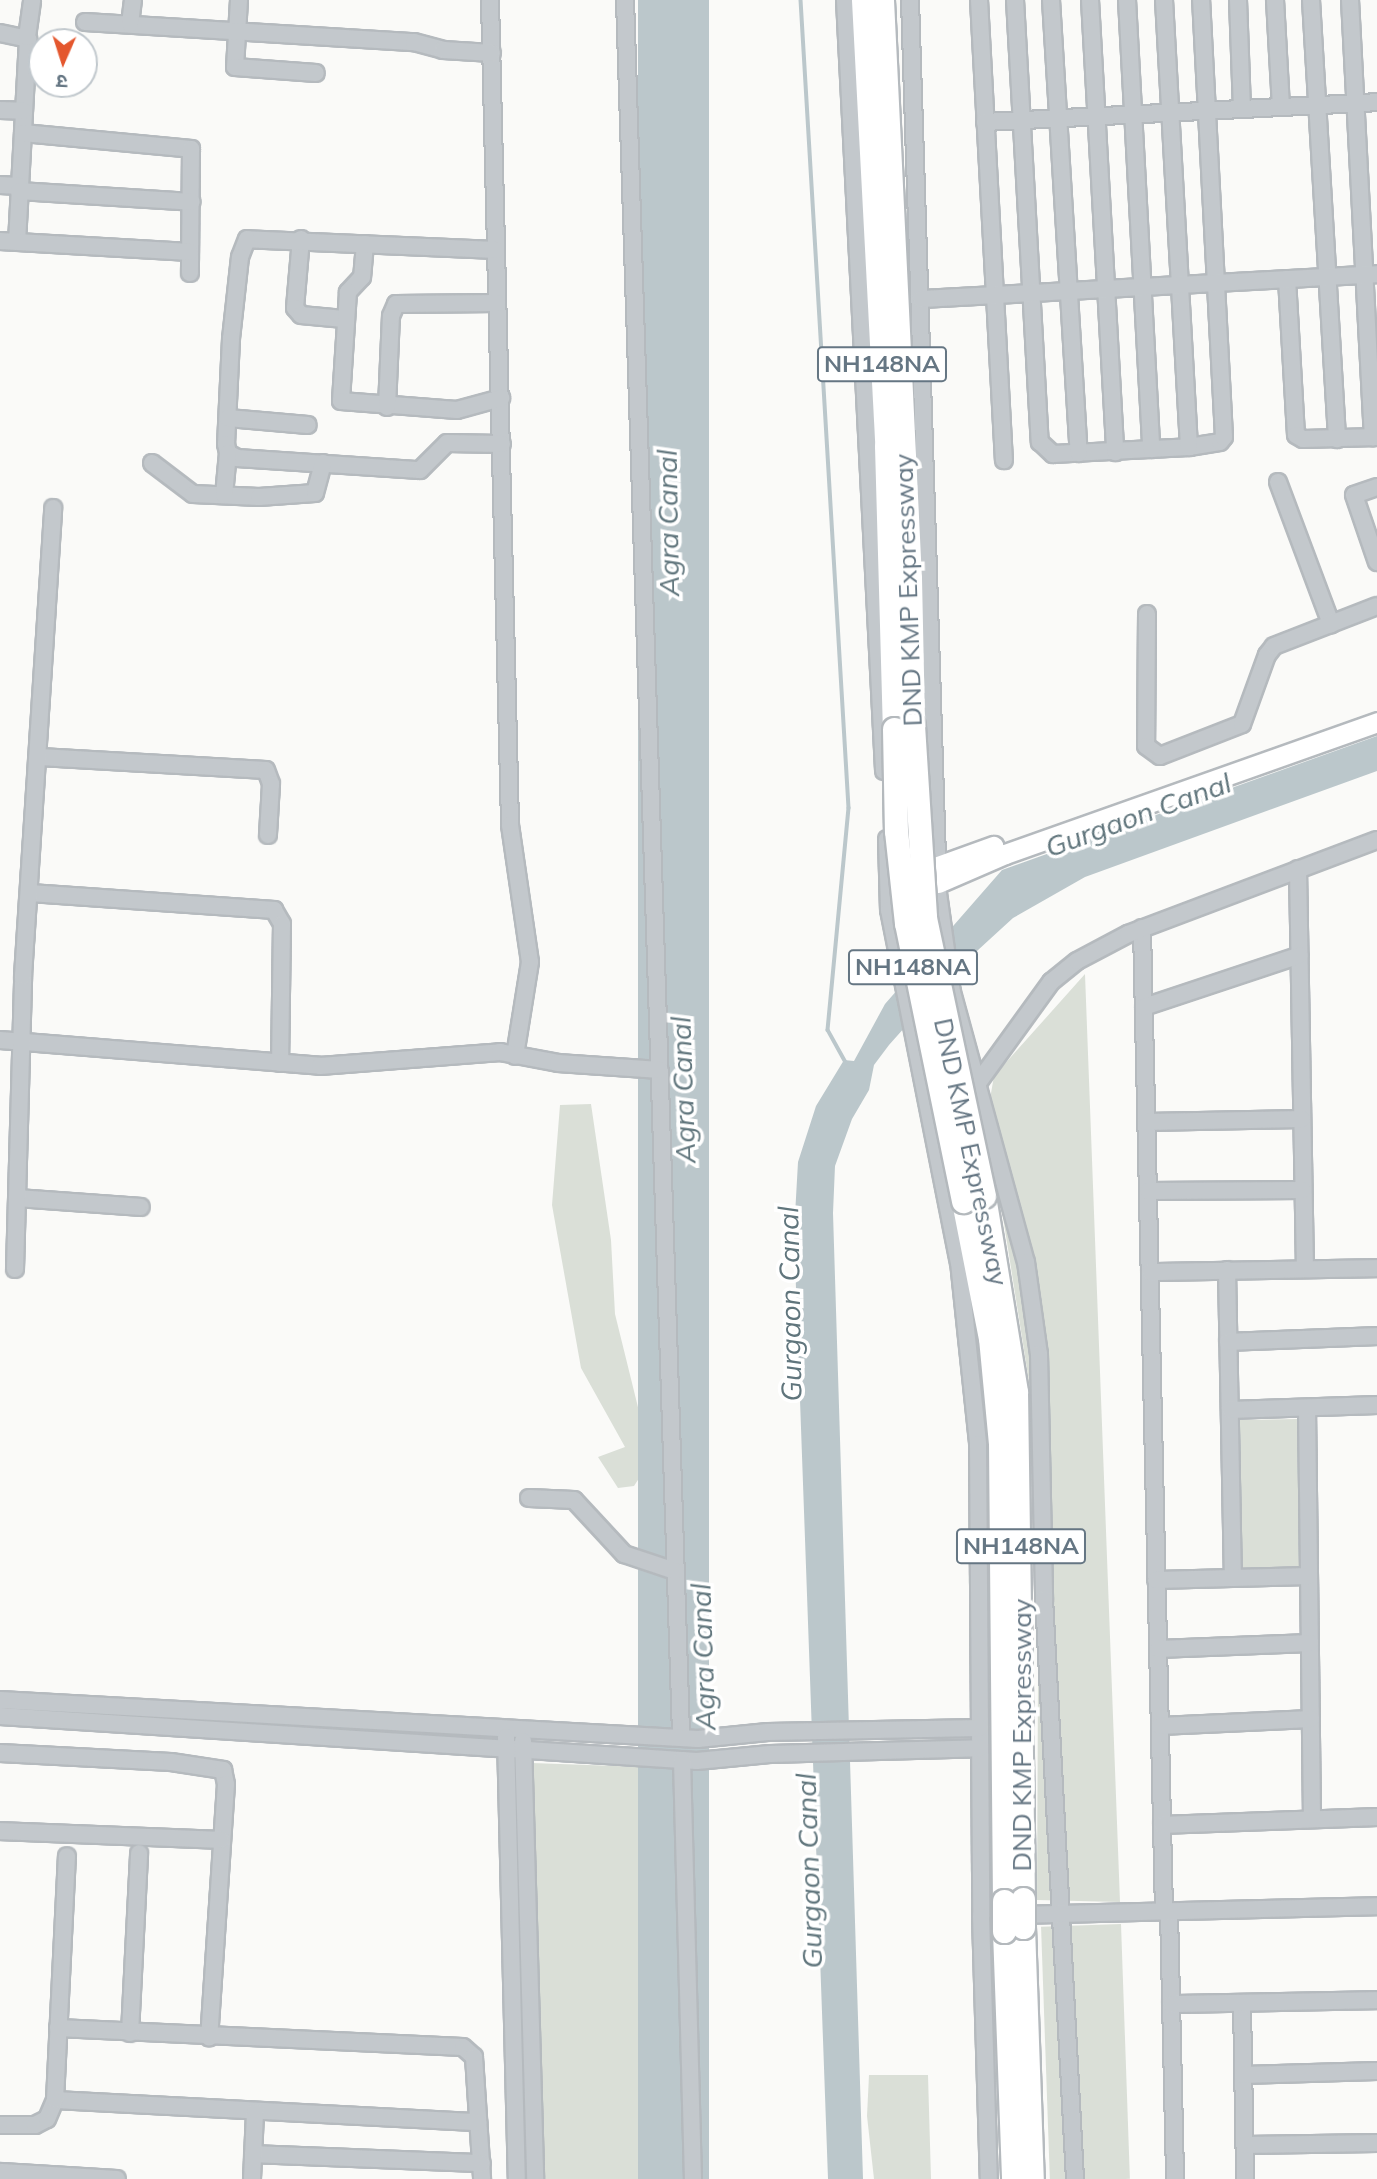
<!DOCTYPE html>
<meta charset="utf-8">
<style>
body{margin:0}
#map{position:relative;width:1377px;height:2179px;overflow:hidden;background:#fafaf8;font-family:Mulish,"Noto Sans Devanagari",sans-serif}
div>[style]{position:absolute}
.green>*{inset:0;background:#dadfd7;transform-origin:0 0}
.water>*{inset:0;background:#bbc7cb;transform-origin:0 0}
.stream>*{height:3.5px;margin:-1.75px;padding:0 1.75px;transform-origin:1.75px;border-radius:1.75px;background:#bbc7cb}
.roads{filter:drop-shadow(2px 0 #b5babe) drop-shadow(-2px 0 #b5babe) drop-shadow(0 2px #b5babe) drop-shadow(0 -2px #b5babe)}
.minor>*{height:16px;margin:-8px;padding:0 8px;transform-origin:8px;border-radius:8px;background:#c3c8cc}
.major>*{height:19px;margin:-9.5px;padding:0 9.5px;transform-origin:9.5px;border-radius:9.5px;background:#fff}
.highway>*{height:23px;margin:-11.5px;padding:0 11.5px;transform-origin:11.5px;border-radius:11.5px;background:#fff}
.bridges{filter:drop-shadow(2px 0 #b4b9bd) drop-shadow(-2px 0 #b4b9bd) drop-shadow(0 2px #b4b9bd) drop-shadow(0 -2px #b4b9bd)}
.highway-bridge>*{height:23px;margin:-11.5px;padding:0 11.5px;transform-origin:11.5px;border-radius:11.5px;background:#fff}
span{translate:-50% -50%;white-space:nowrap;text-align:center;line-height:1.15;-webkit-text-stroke:7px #fff;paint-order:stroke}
.shield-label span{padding:2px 5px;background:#fff;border:2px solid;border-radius:5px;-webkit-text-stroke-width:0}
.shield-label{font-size:24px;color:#657683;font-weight:700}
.street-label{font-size:26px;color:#657683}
.water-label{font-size:28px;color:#60757c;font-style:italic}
.north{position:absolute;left:28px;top:28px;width:70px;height:70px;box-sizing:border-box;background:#fff;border:2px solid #c1c8cd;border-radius:50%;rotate:183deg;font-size:19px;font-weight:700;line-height:28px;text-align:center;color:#657683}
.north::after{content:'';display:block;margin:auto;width:24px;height:32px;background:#e4572e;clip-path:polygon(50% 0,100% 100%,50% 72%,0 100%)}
</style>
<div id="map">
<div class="green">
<div style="clip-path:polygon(1085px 974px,1120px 1902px,1037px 1900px,1039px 1445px,987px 1116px,994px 1076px)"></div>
<div style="clip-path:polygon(591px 1104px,611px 1240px,615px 1314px,651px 1460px,634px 1486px,618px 1488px,598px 1457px,625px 1447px,581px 1368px,552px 1205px,560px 1105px)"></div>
<div style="left:1298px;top:1419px;width:150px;height:59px;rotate:89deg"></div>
<div style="left:532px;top:1763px;width:140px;height:416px;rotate:2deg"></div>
<div style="left:1121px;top:1924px;width:255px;height:80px;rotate:88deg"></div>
<div style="clip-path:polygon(869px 2075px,928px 2075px,931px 2179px,874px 2179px,867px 2116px)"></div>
</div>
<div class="water">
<div style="left:638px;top:0;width:71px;height:2180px"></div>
<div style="clip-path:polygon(1377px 736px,1377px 771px,1085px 877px,1013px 918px,954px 972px,889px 1045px,874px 1065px,869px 1090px,852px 1119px,835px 1166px,833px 1213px,863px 2179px,828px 2179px,794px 1233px,798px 1162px,816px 1106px,844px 1060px,854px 1061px,885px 1004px,1002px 870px)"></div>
</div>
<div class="stream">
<div style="left:801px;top:0;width:809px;rotate:86.6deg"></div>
<div style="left:849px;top:808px;width:223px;rotate:95.4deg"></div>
<div style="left:828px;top:1030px;width:37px;rotate:61deg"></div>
</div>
<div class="roads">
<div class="minor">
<div style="left:239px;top:0;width:67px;rotate:93.4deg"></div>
<div style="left:235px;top:67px;width:81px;rotate:4.2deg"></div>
<div style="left:490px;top:0;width:825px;rotate:88.61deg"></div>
<div style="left:510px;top:825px;width:138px;rotate:81.7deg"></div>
<div style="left:530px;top:962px;width:95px;rotate:99.1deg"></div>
<div style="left:625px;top:0;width:1738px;rotate:88.15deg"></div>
<div style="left:845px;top:0;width:772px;rotate:87.1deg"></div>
<div style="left:910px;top:0;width:893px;rotate:88.2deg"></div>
<div style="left:938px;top:893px;width:100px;rotate:82deg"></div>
<div style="left:952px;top:992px;width:280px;rotate:74.7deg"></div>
<div style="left:1026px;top:1262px;width:93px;rotate:82deg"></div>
<div style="left:1039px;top:1354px;width:245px;rotate:88.8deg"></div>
<div style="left:1044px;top:1599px;width:581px;rotate:86.94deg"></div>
<div style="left:979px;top:0;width:461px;rotate:86.9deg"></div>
<div style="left:1015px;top:0;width:443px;rotate:86.8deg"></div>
<div style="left:1040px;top:442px;width:18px;rotate:43deg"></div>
<div style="left:1053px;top:454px;width:136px;rotate:-2.9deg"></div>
<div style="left:1189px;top:447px;width:31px;rotate:-9deg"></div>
<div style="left:1220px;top:442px;width:6px;rotate:-51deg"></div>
<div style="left:1224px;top:437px;width:438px;rotate:-93deg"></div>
<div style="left:1051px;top:0;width:454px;rotate:86.5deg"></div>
<div style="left:1090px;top:0;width:453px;rotate:86.8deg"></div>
<div style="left:1127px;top:0;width:450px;rotate:86.9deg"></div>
<div style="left:1164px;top:0;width:448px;rotate:86.8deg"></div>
<div style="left:1238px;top:0;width:109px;rotate:87.9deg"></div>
<div style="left:1275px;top:0;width:107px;rotate:86.8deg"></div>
<div style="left:1311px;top:0;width:440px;rotate:86.6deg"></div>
<div style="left:1350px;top:0;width:438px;rotate:87deg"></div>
<div style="left:85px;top:22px;width:330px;rotate:3.5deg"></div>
<div style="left:414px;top:42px;width:30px;rotate:15deg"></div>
<div style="left:443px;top:50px;width:49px;rotate:3.5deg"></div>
<div style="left:130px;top:24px;width:24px;rotate:-83deg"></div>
<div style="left:0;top:33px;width:29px;rotate:12deg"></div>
<div style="left:28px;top:39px;width:203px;rotate:93.1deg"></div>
<div style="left:27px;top:37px;width:37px;rotate:-82deg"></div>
<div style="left:0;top:110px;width:23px;rotate:2deg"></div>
<div style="left:985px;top:122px;width:393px;rotate:-2.9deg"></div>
<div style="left:23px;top:133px;width:169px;rotate:5.4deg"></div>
<div style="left:191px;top:149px;width:124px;rotate:90.5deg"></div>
<div style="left:0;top:185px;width:20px;rotate:3deg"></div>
<div style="left:19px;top:191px;width:173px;rotate:3.6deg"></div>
<div style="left:301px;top:239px;width:69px;rotate:95deg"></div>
<div style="left:295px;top:308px;width:9px;rotate:49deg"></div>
<div style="left:301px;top:315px;width:43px;rotate:5.3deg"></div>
<div style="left:0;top:241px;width:190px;rotate:3.3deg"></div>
<div style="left:365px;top:244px;width:33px;rotate:95deg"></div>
<div style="left:362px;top:277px;width:21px;rotate:133deg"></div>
<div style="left:348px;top:292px;width:109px;rotate:93.7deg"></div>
<div style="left:341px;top:401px;width:116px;rotate:4.4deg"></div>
<div style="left:457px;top:410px;width:46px;rotate:-15.3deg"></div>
<div style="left:496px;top:250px;width:249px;rotate:-177.5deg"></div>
<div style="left:247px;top:239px;width:19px;rotate:111deg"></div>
<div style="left:240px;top:257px;width:82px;rotate:96.3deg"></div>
<div style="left:231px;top:339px;width:105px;rotate:92.7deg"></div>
<div style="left:226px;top:444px;width:9px;rotate:77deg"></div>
<div style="left:228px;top:453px;width:10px;rotate:29deg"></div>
<div style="left:237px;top:458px;width:183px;rotate:3.8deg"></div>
<div style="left:420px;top:470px;width:38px;rotate:-45deg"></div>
<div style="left:447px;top:443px;width:55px;rotate:1deg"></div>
<div style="left:1287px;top:279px;width:156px;rotate:86.7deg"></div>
<div style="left:1296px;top:435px;width:8px;rotate:30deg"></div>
<div style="left:1303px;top:439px;width:74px;rotate:-1.5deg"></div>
<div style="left:921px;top:299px;width:457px;rotate:-3.1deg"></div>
<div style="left:387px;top:407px;width:91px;rotate:-87.5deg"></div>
<div style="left:391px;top:316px;width:13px;rotate:-67deg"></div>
<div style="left:396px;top:304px;width:101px;rotate:-0.6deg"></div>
<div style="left:228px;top:418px;width:80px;rotate:5deg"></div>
<div style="left:152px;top:463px;width:51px;rotate:37.1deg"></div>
<div style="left:193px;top:494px;width:66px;rotate:2.6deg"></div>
<div style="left:259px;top:497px;width:56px;rotate:-4.1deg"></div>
<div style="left:315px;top:493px;width:31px;rotate:-75deg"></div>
<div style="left:1278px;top:482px;width:152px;rotate:69.5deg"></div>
<div style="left:1377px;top:487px;width:24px;rotate:161deg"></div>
<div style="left:1354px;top:495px;width:71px;rotate:71.1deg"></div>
<div style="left:224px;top:495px;width:42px;rotate:-84.6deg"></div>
<div style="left:1147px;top:614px;width:132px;rotate:90.4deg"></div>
<div style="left:1146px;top:746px;width:17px;rotate:36deg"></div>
<div style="left:1160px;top:756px;width:88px;rotate:-21.3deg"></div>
<div style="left:1242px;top:724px;width:73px;rotate:-70.1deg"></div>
<div style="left:1267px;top:655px;width:11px;rotate:-52deg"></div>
<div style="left:1274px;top:646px;width:110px;rotate:-21.2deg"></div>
<div style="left:40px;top:757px;width:226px;rotate:3.3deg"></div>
<div style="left:266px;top:770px;width:15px;rotate:70deg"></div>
<div style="left:271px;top:784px;width:51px;rotate:93.4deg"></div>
<div style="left:887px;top:839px;width:71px;rotate:88.4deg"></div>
<div style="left:889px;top:910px;width:359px;rotate:78.8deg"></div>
<div style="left:959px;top:1262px;width:183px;rotate:84deg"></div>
<div style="left:978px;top:1444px;width:472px;rotate:89.6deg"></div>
<div style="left:981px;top:1916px;width:263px;rotate:88.3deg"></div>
<div style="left:1298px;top:869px;width:400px;rotate:89deg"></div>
<div style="left:30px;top:893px;width:245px;rotate:4deg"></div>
<div style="left:274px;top:910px;width:16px;rotate:60deg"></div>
<div style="left:282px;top:924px;width:139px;rotate:90.8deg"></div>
<div style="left:1142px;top:928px;width:984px;rotate:88.72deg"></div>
<div style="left:1144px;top:1007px;width:164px;rotate:-18.4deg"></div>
<div style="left:0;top:1040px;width:321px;rotate:4.6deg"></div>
<div style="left:320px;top:1066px;width:181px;rotate:-4.4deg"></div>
<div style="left:500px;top:1052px;width:59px;rotate:10.7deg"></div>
<div style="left:558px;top:1063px;width:102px;rotate:3.9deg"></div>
<div style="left:975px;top:1087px;width:130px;rotate:-54.1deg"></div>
<div style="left:1051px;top:982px;width:33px;rotate:-39deg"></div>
<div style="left:1077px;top:961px;width:58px;rotate:-27.9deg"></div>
<div style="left:1128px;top:934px;width:266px;rotate:-20.7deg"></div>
<div style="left:1146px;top:1122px;width:156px;rotate:-1.1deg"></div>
<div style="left:1148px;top:1191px;width:155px;rotate:-0.4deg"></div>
<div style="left:18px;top:1198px;width:123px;rotate:4.2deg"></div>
<div style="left:15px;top:1269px;width:293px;rotate:-88.4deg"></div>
<div style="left:23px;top:976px;width:469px;rotate:-86.3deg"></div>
<div style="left:1227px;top:1270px;width:308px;rotate:88.9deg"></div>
<div style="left:1150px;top:1272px;width:227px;rotate:-1deg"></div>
<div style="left:1228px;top:1342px;width:149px;rotate:-2.3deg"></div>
<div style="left:1307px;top:1408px;width:411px;rotate:89.3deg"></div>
<div style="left:1230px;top:1410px;width:147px;rotate:-1.9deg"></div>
<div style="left:529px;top:1498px;width:45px;rotate:2.5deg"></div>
<div style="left:574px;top:1500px;width:74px;rotate:47.2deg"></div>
<div style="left:624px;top:1554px;width:54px;rotate:18.4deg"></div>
<div style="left:1156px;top:1580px;width:153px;rotate:-1.5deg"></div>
<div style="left:1158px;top:1649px;width:152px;rotate:-2.3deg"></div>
<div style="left:0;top:1700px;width:699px;rotate:3.2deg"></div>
<div style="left:698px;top:1739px;width:70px;rotate:-5.7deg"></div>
<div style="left:768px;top:1732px;width:212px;rotate:-1.1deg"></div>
<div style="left:0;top:1716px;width:698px;rotate:3.69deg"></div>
<div style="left:697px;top:1761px;width:73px;rotate:-5.5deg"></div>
<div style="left:770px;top:1754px;width:210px;rotate:-1.6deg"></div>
<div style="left:1160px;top:1726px;width:151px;rotate:-2.7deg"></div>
<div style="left:506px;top:1737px;width:442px;rotate:88.6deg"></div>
<div style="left:523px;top:1741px;width:438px;rotate:88.4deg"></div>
<div style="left:0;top:1753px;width:171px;rotate:3deg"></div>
<div style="left:171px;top:1762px;width:53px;rotate:8.7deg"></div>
<div style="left:223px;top:1770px;width:14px;rotate:78deg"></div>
<div style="left:226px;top:1784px;width:254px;rotate:93.8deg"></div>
<div style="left:682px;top:1760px;width:419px;rotate:88.5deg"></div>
<div style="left:1162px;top:1825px;width:215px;rotate:-2.1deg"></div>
<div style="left:0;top:1831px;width:221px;rotate:2.3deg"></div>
<div style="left:1169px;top:1911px;width:268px;rotate:88.7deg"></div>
<div style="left:1015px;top:1915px;width:362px;rotate:-1.4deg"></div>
<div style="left:1242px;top:2003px;width:176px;rotate:89deg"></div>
<div style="left:1171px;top:2004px;width:206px;rotate:-1.1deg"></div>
<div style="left:58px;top:2028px;width:405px;rotate:2.7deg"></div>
<div style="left:463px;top:2047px;width:15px;rotate:42deg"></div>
<div style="left:474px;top:2057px;width:122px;rotate:86.2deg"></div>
<div style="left:130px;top:2033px;width:180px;rotate:-87.1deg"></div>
<div style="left:1243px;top:2075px;width:134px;rotate:-1.7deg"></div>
<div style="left:55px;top:2100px;width:424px;rotate:3deg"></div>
<div style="left:0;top:2125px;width:35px"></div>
<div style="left:35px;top:2125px;width:13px;rotate:-27deg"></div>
<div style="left:47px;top:2119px;width:21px;rotate:-67deg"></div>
<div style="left:55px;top:2100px;width:244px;rotate:-87.2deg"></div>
<div style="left:1245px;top:2145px;width:132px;rotate:-0.9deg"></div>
<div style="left:253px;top:2154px;width:229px;rotate:2.3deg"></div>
<div style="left:0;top:2172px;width:117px;rotate:3.4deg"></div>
<div style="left:252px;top:2179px;width:67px;rotate:-87.4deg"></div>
</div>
<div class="major">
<div style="left:938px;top:866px;width:59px;rotate:-20deg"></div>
<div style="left:938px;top:883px;width:73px;rotate:-23.4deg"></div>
<div style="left:1005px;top:854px;width:395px;rotate:-19.5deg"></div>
</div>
<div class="highway">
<div style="left:863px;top:0;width:447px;rotate:87deg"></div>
<div style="left:886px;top:446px;width:283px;rotate:88.4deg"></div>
<div style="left:882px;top:0;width:579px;rotate:87.23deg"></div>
<div style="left:910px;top:578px;width:147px;rotate:88.8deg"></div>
<div style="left:984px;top:1196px;width:199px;rotate:80.7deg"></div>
<div style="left:1016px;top:1392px;width:507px;rotate:89.21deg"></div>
<div style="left:963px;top:1201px;width:140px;rotate:78.9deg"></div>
<div style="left:990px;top:1338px;width:105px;rotate:84.6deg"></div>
<div style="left:1000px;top:1443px;width:458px;rotate:89.5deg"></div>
<div style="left:1023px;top:1927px;width:252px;rotate:88deg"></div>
<div style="left:1004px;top:1931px;width:248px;rotate:87.9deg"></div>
</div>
</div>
<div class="bridges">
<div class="highway-bridge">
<div style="left:913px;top:725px;width:193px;rotate:86.4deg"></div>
<div style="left:925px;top:918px;width:284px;rotate:78deg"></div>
<div style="left:894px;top:729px;width:102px;rotate:88.9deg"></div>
<div style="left:896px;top:831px;width:93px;rotate:83.8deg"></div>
<div style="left:906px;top:923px;width:284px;rotate:78.4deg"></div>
<div style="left:1023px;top:1899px;width:28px;rotate:90deg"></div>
<div style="left:1004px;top:1901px;width:30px;rotate:90deg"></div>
</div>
</div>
<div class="shield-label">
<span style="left:882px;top:364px">NH148NA</span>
<span style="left:913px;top:967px">NH148NA</span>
<span style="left:1021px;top:1546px">NH148NA</span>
</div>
<div class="street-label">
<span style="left:908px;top:590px;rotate:-92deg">DND KMP Expressway</span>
<span style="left:971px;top:1152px;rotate:78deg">DND KMP Expressway</span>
<span style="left:1022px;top:1735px;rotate:-90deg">DND KMP Expressway</span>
</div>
<div class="water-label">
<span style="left:668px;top:523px;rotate:-91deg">Agra Canal</span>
<span style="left:1138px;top:815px;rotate:-20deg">Gurgaon Canal</span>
<span style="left:683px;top:1090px;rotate:-92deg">Agra Canal</span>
<span style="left:790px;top:1304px;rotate:-91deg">Gurgaon Canal</span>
<span style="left:703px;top:1657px;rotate:-92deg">Agra Canal</span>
<span style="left:809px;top:1871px;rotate:-92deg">Gurgaon Canal</span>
</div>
<div class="north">उ</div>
</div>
